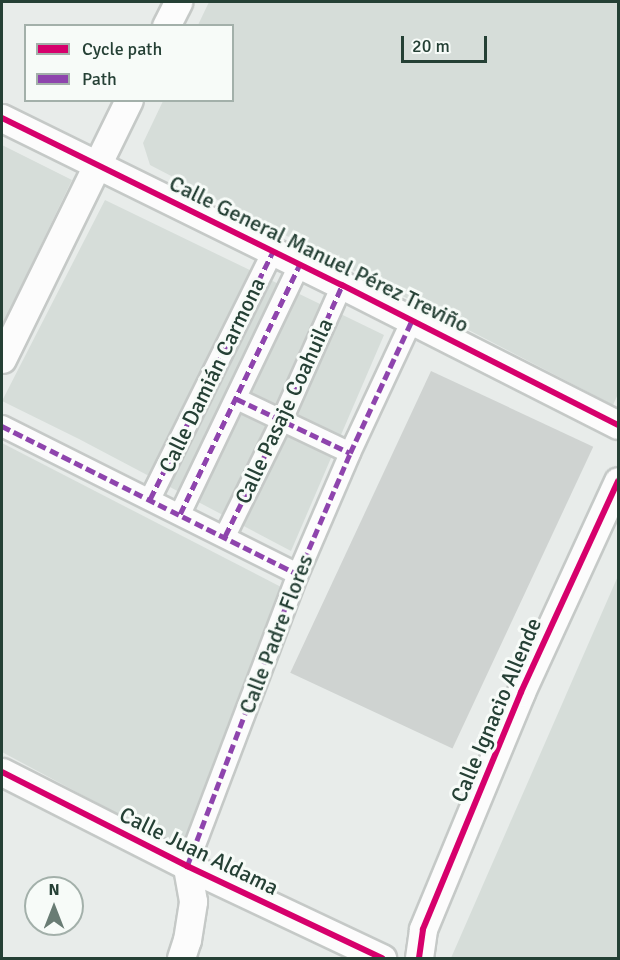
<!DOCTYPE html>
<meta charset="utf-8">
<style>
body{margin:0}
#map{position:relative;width:620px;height:960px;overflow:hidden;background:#e8ecea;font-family:Signika,sans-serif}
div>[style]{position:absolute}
.built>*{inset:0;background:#d6ddd9}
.building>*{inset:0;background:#cfd3d1;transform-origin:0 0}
.roads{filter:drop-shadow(2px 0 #c5c9c7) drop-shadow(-2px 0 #c5c9c7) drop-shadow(0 2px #c5c9c7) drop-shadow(0 -2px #c5c9c7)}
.pedestrian>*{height:20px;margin:-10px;padding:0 10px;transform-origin:10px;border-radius:10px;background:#fcfcfc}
.minor>*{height:27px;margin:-13.5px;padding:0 13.5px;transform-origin:13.5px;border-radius:13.5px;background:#fcfcfc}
.quiet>*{height:4.5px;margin-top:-2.25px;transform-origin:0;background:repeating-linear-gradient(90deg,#8e44ad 0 9px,transparent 0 13.5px)}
.cycleway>*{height:6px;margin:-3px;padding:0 3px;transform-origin:3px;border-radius:3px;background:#d6006c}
span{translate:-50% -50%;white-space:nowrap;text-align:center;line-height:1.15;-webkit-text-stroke:6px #f7fbf8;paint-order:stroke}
.street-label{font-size:22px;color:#254035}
.frame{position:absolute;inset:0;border:3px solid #254035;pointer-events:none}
.legend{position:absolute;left:24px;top:24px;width:210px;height:78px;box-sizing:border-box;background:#f7fbf8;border:2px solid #a3b0aa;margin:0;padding:8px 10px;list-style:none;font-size:18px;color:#254035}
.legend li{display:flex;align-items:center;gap:12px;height:30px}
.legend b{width:30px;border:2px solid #a3b0aa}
.north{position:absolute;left:24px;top:876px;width:60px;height:60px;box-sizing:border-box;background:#f7fbf8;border:2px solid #a3b0aa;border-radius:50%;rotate:0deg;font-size:16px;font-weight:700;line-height:24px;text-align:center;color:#254035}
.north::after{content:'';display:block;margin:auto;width:21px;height:27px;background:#697c74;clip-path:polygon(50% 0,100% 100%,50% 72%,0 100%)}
.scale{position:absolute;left:401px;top:36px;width:86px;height:27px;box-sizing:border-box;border:3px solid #254035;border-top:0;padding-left:8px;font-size:18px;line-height:21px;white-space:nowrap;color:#254035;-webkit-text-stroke:4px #f7fbf8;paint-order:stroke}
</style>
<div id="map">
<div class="built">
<div style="clip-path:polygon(209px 2px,618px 2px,618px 394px,613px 405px,150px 165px,143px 143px,163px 101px,232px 100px,232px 26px,198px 25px)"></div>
<div style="clip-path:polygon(2px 145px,72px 180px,2px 326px)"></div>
<div style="clip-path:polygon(105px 200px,384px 335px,291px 551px,79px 439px,2px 401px)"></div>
<div style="clip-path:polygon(2px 443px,283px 588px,181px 848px,2px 752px)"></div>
<div style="clip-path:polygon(618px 576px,618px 958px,451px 958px)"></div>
</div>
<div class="building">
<div style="left:431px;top:371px;width:179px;height:333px;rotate:25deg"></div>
</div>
<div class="roads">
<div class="pedestrian">
<div style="left:237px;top:399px;width:125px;rotate:25.5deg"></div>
<div style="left:2px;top:426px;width:331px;rotate:26.6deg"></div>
<div style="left:150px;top:499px;width:277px;rotate:-63.6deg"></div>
<div style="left:180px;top:514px;width:277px;rotate:-64.4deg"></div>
<div style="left:225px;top:536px;width:129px;rotate:-63.8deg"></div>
<div style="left:282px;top:420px;width:148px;rotate:-66deg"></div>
<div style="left:187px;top:866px;width:312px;rotate:-69.2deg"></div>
<div style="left:298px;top:574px;width:132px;rotate:-66.7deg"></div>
<div style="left:350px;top:453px;width:147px;rotate:-65deg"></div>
</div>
<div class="minor">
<div style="left:166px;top:26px;width:27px;rotate:-63deg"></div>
<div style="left:2px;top:118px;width:379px;rotate:26.2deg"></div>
<div style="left:342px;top:285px;width:309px;rotate:26.9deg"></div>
<div style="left:2px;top:359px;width:288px;rotate:-63.9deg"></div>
<div style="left:2px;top:772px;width:208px;rotate:26.9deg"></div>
<div style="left:187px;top:866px;width:216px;rotate:25.3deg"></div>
<div style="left:181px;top:958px;width:19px;rotate:-72deg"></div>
<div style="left:187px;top:940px;width:39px;rotate:-81deg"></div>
<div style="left:193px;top:901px;width:36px;rotate:-100deg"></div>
<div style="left:419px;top:958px;width:29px;rotate:-82deg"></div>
<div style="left:423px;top:929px;width:256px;rotate:-67.5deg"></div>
<div style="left:521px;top:692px;width:232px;rotate:-65.3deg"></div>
</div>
</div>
<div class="quiet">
<div style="left:237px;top:399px;width:125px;rotate:25.5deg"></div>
<div style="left:2px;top:426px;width:331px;rotate:26.6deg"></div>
<div style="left:150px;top:499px;width:277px;rotate:-63.6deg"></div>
<div style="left:180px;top:514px;width:277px;rotate:-64.4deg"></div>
<div style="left:225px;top:536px;width:129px;rotate:-63.8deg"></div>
<div style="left:282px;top:420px;width:148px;rotate:-66deg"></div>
<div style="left:187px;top:866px;width:312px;rotate:-69.2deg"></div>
<div style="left:298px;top:574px;width:132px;rotate:-66.7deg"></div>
<div style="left:350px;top:453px;width:147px;rotate:-65deg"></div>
</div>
<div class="cycleway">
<div style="left:2px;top:118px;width:379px;rotate:26.2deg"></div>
<div style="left:342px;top:285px;width:309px;rotate:26.9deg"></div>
<div style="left:2px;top:772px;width:208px;rotate:26.9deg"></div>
<div style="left:187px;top:866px;width:216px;rotate:25.3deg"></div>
<div style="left:419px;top:958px;width:29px;rotate:-82deg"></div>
<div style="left:423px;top:929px;width:256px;rotate:-67.5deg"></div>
<div style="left:521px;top:692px;width:232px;rotate:-65.3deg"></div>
</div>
<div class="street-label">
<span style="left:319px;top:254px;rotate:26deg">Calle General Manuel Pérez Treviño</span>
<span style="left:212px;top:375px;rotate:-64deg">Calle Damián Carmona</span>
<span style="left:284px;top:411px;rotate:-65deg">Calle Pasaje Coahuila</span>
<span style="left:276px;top:634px;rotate:-69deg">Calle Padre Flores</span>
<span style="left:496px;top:710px;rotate:-67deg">Calle Ignacio Allende</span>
<span style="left:199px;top:851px;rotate:26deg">Calle Juan Aldama</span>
</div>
<div class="frame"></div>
<ul class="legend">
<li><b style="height:8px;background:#d6006c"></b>Cycle path</li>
<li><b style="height:8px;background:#8e44ad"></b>Path</li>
</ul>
<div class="north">N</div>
<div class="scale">20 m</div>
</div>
